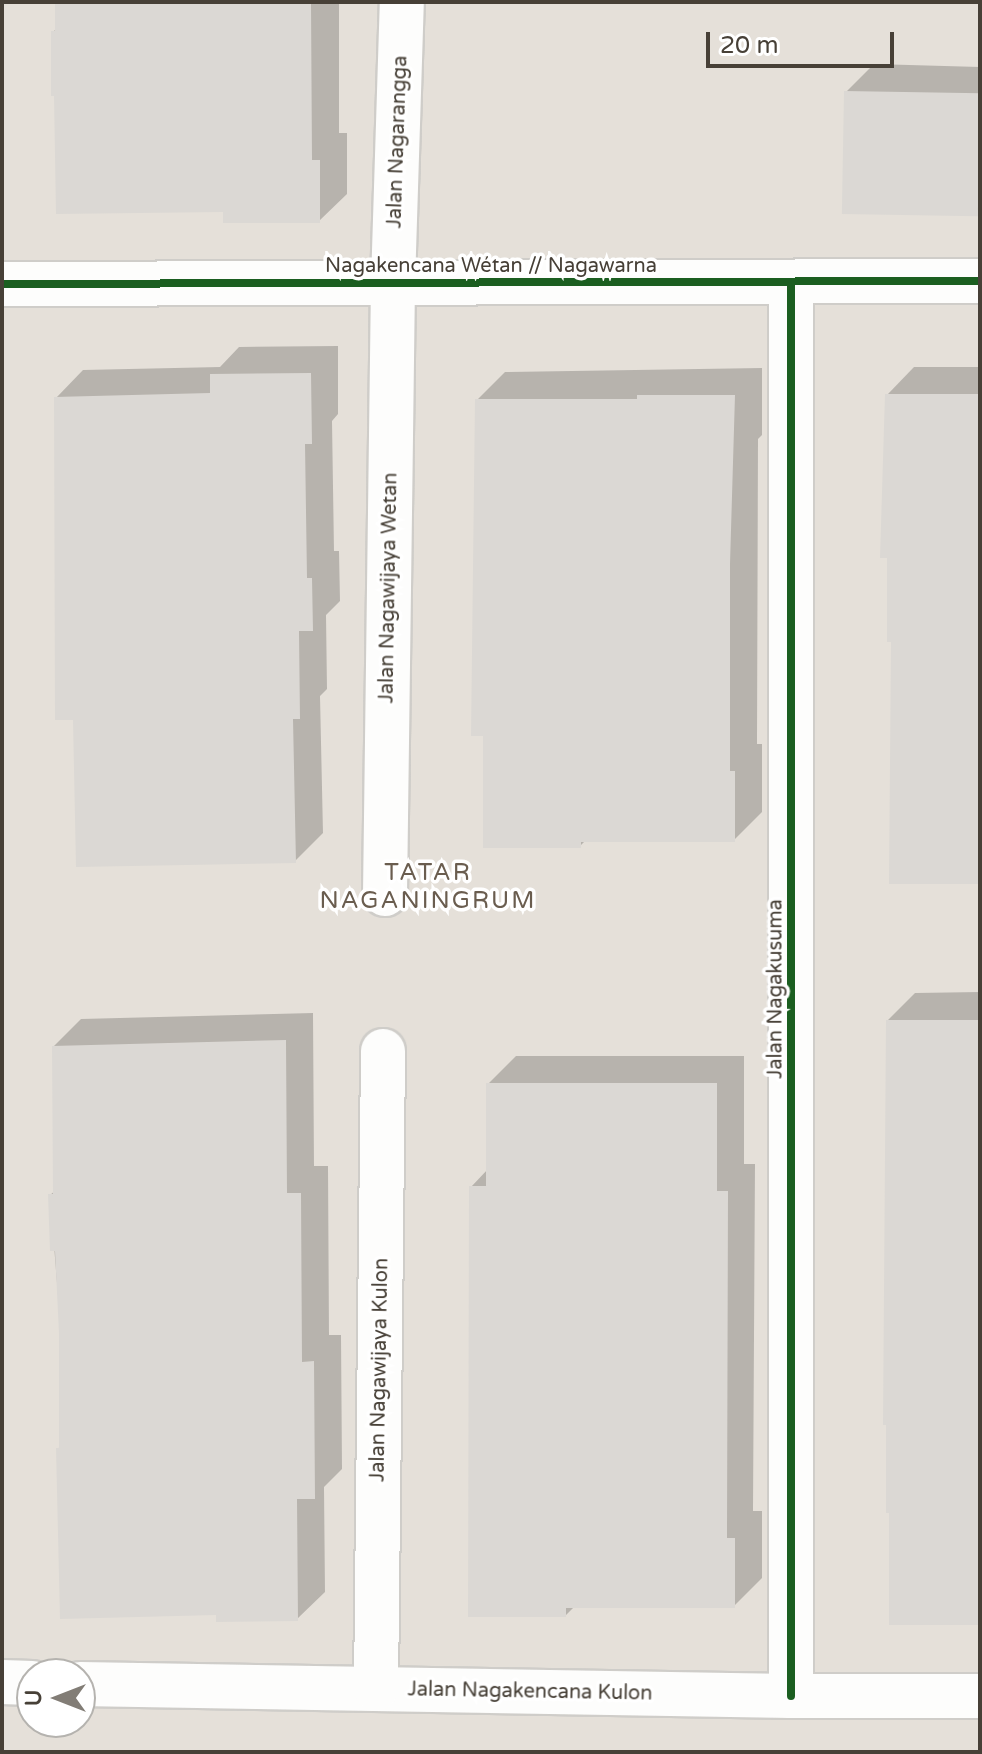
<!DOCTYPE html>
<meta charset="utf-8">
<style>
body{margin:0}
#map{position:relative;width:982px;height:1754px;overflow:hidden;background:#f1efec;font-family:"Varela Round",sans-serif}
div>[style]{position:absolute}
.residential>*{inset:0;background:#e5e0d9}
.shadow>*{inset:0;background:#0003}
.building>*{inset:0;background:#dbd8d4;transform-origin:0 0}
.roads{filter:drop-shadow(2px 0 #cfcdc9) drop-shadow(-2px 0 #cfcdc9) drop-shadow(0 2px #cfcdc9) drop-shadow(0 -2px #cfcdc9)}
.minor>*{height:44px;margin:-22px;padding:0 22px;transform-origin:22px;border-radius:22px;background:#fdfdfc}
.cycleway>*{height:8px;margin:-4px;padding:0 4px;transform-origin:4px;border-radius:4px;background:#1b5e20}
span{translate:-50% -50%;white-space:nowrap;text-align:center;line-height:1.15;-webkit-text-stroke:7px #fff;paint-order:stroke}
.street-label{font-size:20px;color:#474037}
.quarter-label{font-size:24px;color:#6a5d4f;letter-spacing:2px}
.frame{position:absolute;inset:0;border:4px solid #474037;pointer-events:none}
.north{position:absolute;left:16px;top:1658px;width:80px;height:80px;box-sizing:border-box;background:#fff;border:2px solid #b5b3af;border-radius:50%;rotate:270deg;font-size:22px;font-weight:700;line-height:32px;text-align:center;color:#474037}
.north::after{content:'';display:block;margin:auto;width:28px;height:36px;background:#827d76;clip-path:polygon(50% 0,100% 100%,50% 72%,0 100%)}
.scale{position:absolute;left:706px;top:32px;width:188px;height:36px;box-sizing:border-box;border:4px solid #474037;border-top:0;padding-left:10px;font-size:24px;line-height:28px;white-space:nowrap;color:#474037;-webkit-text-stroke:6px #fff;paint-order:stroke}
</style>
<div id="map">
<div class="residential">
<div style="clip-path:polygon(evenodd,2px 2px,980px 2px,980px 1752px,2px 1752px,2px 2px,32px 1674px,80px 1674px,80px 1722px,32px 1722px,32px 1674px)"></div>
</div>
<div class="shadow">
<div style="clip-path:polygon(57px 2px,339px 2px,339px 133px,347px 133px,347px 194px,319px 221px,225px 210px,53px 32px,57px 28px)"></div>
<div style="clip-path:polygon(874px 64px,980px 67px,980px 212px,846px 92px)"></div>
<div style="clip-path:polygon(338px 346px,338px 414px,332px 421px,334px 551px,339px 551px,340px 601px,326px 615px,327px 689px,320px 696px,323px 833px,295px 861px,75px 718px,56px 398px,83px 370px,220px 367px,239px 347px)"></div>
<div style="clip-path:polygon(914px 367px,980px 367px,980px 884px,893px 737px,887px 395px)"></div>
<div style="clip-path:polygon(762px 368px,762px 435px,758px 439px,757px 744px,762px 744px,762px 812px,734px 840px,586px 840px,580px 846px,477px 400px,505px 372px)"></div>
<div style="clip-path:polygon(980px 992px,980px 1623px,888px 1020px,915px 993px)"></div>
<div style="clip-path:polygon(313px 1013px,314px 1166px,328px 1166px,329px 1335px,341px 1335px,342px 1469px,324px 1487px,325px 1592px,297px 1619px,218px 1613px,58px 1449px,61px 1445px,61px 1333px,50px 1195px,55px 1191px,54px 1046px,81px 1019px)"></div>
<div style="clip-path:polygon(516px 1056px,744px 1056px,744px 1164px,755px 1164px,753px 1511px,762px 1511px,762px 1578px,734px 1606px,575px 1606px,566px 1615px,471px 1187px,488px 1169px,488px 1084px)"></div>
</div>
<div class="building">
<div style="clip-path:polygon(55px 2px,311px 2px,312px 160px,320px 160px,320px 223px,223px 223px,223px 212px,56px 214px,54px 96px,51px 96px,51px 31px,55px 31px)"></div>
<div style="left:844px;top:91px;width:136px;height:123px;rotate:1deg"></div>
<div style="clip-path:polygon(311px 373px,312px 444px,305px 444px,307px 578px,312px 578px,313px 631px,299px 631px,300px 719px,293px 719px,296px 863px,76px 867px,73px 720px,55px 720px,54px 397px,210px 393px,210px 374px)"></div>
<div style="clip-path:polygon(885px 394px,980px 394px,980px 884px,889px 884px,891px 642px,887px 642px,887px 558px,880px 558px)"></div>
<div style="clip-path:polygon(637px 395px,735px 395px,730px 564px,730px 771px,735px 771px,735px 842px,581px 842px,581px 848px,483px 848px,483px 736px,471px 736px,475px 399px,637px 399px)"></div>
<div style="clip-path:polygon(886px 1020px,980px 1020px,980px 1625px,889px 1625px,889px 1513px,886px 1513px,886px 1425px,883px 1425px)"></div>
<div style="clip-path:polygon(286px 1040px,287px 1193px,301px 1193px,302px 1362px,314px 1361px,315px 1499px,297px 1499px,298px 1621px,216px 1622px,216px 1615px,60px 1619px,56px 1448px,59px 1448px,59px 1333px,55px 1251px,50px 1251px,48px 1194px,53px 1194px,52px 1046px)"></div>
<div style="clip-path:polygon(486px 1083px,717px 1083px,717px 1191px,728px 1191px,727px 1538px,735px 1538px,735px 1608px,566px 1608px,566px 1617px,468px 1617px,469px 1186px,486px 1186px)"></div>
</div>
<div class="roads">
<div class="minor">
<div style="left:791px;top:282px;width:1414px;rotate:90deg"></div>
<div style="left:2px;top:284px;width:978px;rotate:-0.18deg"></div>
<div style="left:385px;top:894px;width:611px;rotate:-89.25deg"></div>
<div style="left:393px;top:283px;width:281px;rotate:-88.2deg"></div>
<div style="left:2px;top:1682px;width:30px;rotate:2deg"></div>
<div style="left:80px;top:1684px;width:711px;rotate:0.97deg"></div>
<div style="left:791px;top:1696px;width:189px"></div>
<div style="left:376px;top:1689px;width:638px;rotate:-89.37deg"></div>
</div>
</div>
<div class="cycleway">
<div style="left:791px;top:282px;width:1414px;rotate:90deg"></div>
<div style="left:2px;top:284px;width:978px;rotate:-0.18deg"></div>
</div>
<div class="street-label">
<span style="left:398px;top:142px;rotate:-88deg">Jalan Nagarangga</span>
<span style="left:491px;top:266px">Nagakencana Wétan // Nagawarna</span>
<span style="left:389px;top:588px;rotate:-89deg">Jalan Nagawijaya Wetan</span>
<span style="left:776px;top:989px;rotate:-90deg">Jalan Nagakusuma</span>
<span style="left:380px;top:1370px;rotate:-89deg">Jalan Nagawijaya Kulon</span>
<span style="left:530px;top:1692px;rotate:1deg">Jalan Nagakencana Kulon</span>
</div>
<div class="quarter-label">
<span style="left:428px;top:887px">TATAR<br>NAGANINGRUM</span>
</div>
<div class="frame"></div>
<div class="north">U</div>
<div class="scale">20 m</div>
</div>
